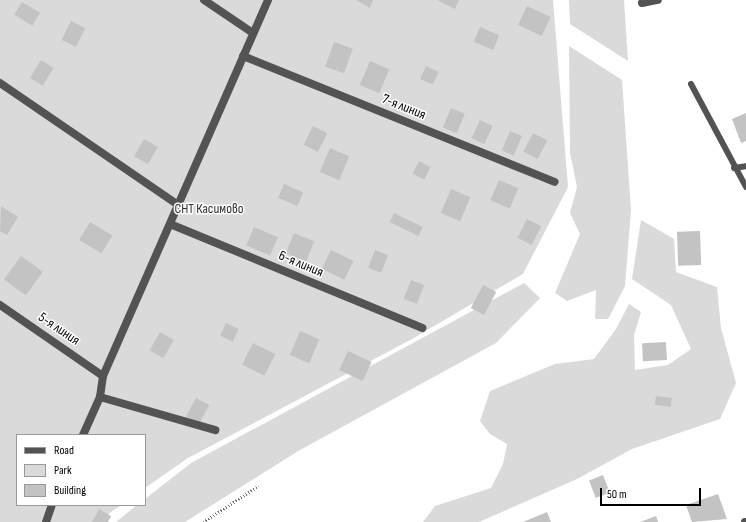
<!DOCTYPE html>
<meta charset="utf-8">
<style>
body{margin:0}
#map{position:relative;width:746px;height:522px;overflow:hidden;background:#fff;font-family:"Sofia Sans Condensed",sans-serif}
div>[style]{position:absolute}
.green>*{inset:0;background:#dadada}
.building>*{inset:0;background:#c3c3c3;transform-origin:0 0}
.path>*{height:2.5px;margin-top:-1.25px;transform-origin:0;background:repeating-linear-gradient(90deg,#757575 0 1px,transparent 0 3px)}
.lane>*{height:6px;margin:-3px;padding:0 3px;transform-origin:3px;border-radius:3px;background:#535353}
.street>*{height:8px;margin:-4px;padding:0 4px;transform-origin:4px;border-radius:4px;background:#535353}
span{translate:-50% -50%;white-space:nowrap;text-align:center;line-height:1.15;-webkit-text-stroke:3px #fff;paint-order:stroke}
.street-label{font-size:14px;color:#000}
.park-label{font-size:14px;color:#313131}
.legend{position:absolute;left:16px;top:434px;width:130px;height:72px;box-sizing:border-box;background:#fff;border:1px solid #999;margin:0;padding:5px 7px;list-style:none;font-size:12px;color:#000}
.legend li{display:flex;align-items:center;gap:8px;height:20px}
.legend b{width:20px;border:1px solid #999}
.scale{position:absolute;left:600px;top:488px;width:101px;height:18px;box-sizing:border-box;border:2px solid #000;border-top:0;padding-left:5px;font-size:12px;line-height:14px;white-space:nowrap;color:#000;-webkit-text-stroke:3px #fff;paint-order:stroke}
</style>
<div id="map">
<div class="green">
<div style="clip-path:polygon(0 0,553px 0,568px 187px,523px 274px,412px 339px,188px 458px,145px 488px,145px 435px,17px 435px,17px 505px,121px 505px,97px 522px,0 522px)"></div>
<div style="clip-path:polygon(569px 0,624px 0,628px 61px,570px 24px)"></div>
<div style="clip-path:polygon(569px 46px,622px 80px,631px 210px,625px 286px,608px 319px,595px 319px,596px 290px,567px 301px,555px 293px,580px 234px,570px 213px,577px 187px,570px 153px)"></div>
<div style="clip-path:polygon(641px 220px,674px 239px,676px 272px,717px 287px,721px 328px,736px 383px,720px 419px,632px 449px,577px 479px,479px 522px,423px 522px,435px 506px,491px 488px,503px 464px,507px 444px,490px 434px,480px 421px,490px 391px,555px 364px,594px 359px,616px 329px,629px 304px,641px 312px,634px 335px,635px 370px,668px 365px,691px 349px,671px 305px,632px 279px)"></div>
<div style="clip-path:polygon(524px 283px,540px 298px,496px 343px,300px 450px,185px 522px,116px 522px,137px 505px,145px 505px,145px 499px,191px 463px)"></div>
</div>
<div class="building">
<div style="clip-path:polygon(356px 0,373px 0,370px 8px)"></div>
<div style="clip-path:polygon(437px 0,459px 0,455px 9px)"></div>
<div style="left:22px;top:2px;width:21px;height:15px;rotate:31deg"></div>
<div style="left:527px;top:6px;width:26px;height:21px;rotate:25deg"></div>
<div style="left:71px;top:21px;width:16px;height:21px;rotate:27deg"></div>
<div style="left:480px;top:27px;width:21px;height:16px;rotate:23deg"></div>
<div style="left:334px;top:42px;width:20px;height:26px;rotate:20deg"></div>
<div style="left:41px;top:60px;width:15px;height:21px;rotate:32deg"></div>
<div style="left:370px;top:61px;width:21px;height:26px;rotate:23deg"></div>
<div style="left:426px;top:66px;width:14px;height:14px;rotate:25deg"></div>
<div style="left:451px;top:108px;width:15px;height:21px;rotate:23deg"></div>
<div style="clip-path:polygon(746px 113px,746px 141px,741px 143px,732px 119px)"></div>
<div style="left:480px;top:120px;width:14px;height:20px;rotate:25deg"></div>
<div style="left:313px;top:126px;width:16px;height:21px;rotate:27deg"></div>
<div style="left:510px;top:131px;width:13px;height:21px;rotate:23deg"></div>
<div style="left:533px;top:133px;width:16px;height:21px;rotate:27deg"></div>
<div style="left:144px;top:139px;width:16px;height:20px;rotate:30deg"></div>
<div style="left:330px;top:148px;width:21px;height:26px;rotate:23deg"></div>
<div style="left:419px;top:161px;width:13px;height:14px;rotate:27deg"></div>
<div style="left:499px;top:180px;width:21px;height:22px;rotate:23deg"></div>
<div style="left:284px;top:184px;width:21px;height:15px;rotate:23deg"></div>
<div style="left:451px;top:189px;width:21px;height:26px;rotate:23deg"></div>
<div style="clip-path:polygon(1px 206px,18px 217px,7px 235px,0 231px)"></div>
<div style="left:394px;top:213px;width:32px;height:10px;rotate:26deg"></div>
<div style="left:527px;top:219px;width:16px;height:21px;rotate:27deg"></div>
<div style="left:90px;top:222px;width:26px;height:21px;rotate:31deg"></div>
<div style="left:254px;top:227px;width:26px;height:20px;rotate:23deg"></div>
<div style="left:700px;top:231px;width:34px;height:23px;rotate:88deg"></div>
<div style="left:294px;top:233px;width:22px;height:22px;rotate:22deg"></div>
<div style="left:331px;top:250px;width:25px;height:21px;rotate:26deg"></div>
<div style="left:375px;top:250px;width:14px;height:19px;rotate:21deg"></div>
<div style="left:21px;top:256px;width:27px;height:29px;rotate:36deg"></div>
<div style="left:411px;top:280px;width:14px;height:20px;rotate:21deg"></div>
<div style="left:483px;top:285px;width:15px;height:26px;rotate:28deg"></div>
<div style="left:226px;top:323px;width:14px;height:14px;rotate:25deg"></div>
<div style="left:300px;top:331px;width:21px;height:26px;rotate:23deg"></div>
<div style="left:160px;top:332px;width:16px;height:21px;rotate:30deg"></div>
<div style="left:666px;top:342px;width:18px;height:24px;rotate:87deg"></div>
<div style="left:253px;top:343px;width:25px;height:24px;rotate:27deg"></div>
<div style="left:348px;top:351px;width:26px;height:21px;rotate:25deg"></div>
<div style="left:656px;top:396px;width:16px;height:9px;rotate:7deg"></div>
<div style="left:196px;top:398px;width:15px;height:21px;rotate:28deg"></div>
<div style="left:603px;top:475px;width:19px;height:15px;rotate:69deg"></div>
<div style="clip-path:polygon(718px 494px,727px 519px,692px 522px,686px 505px)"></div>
<div style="clip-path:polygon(99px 509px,111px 516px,108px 522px,92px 522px)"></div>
<div style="clip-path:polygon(547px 512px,551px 522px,523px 522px)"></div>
<div style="clip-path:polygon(656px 516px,658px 522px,640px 522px)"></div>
</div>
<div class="path">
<div style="left:203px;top:522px;width:66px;rotate:-33.2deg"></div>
</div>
<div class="lane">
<div style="left:691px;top:84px;width:117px;rotate:61.9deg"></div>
<div style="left:734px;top:168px;width:12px;rotate:-9deg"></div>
</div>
<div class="street">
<div style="left:204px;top:0;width:59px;rotate:34deg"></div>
<div style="left:642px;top:3px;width:16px;rotate:-11deg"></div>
<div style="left:243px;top:56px;width:336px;rotate:22deg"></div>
<div style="left:0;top:83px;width:216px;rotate:34.4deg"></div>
<div style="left:170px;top:224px;width:273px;rotate:22.4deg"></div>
<div style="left:0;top:305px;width:125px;rotate:34.6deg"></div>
<div style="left:100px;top:397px;width:120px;rotate:16deg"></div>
<div style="left:83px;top:435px;width:42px;rotate:-65.9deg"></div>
<div style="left:100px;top:397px;width:21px;rotate:-82deg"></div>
<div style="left:103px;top:376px;width:411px;rotate:-66.3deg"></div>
<div style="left:46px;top:522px;width:18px;rotate:-71deg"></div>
<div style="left:745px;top:522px;width:1px"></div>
</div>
<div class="street-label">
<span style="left:404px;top:107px;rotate:22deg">7-я линия</span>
<span style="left:301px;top:264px;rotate:23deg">6-я линия</span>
<span style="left:59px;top:329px;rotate:34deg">5-я линия</span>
</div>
<div class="park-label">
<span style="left:209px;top:209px">СНТ Касимово</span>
</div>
<ul class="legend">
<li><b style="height:5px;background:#535353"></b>Road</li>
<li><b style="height:11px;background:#dadada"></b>Park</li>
<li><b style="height:11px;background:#c3c3c3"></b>Building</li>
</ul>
<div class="scale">50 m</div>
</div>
